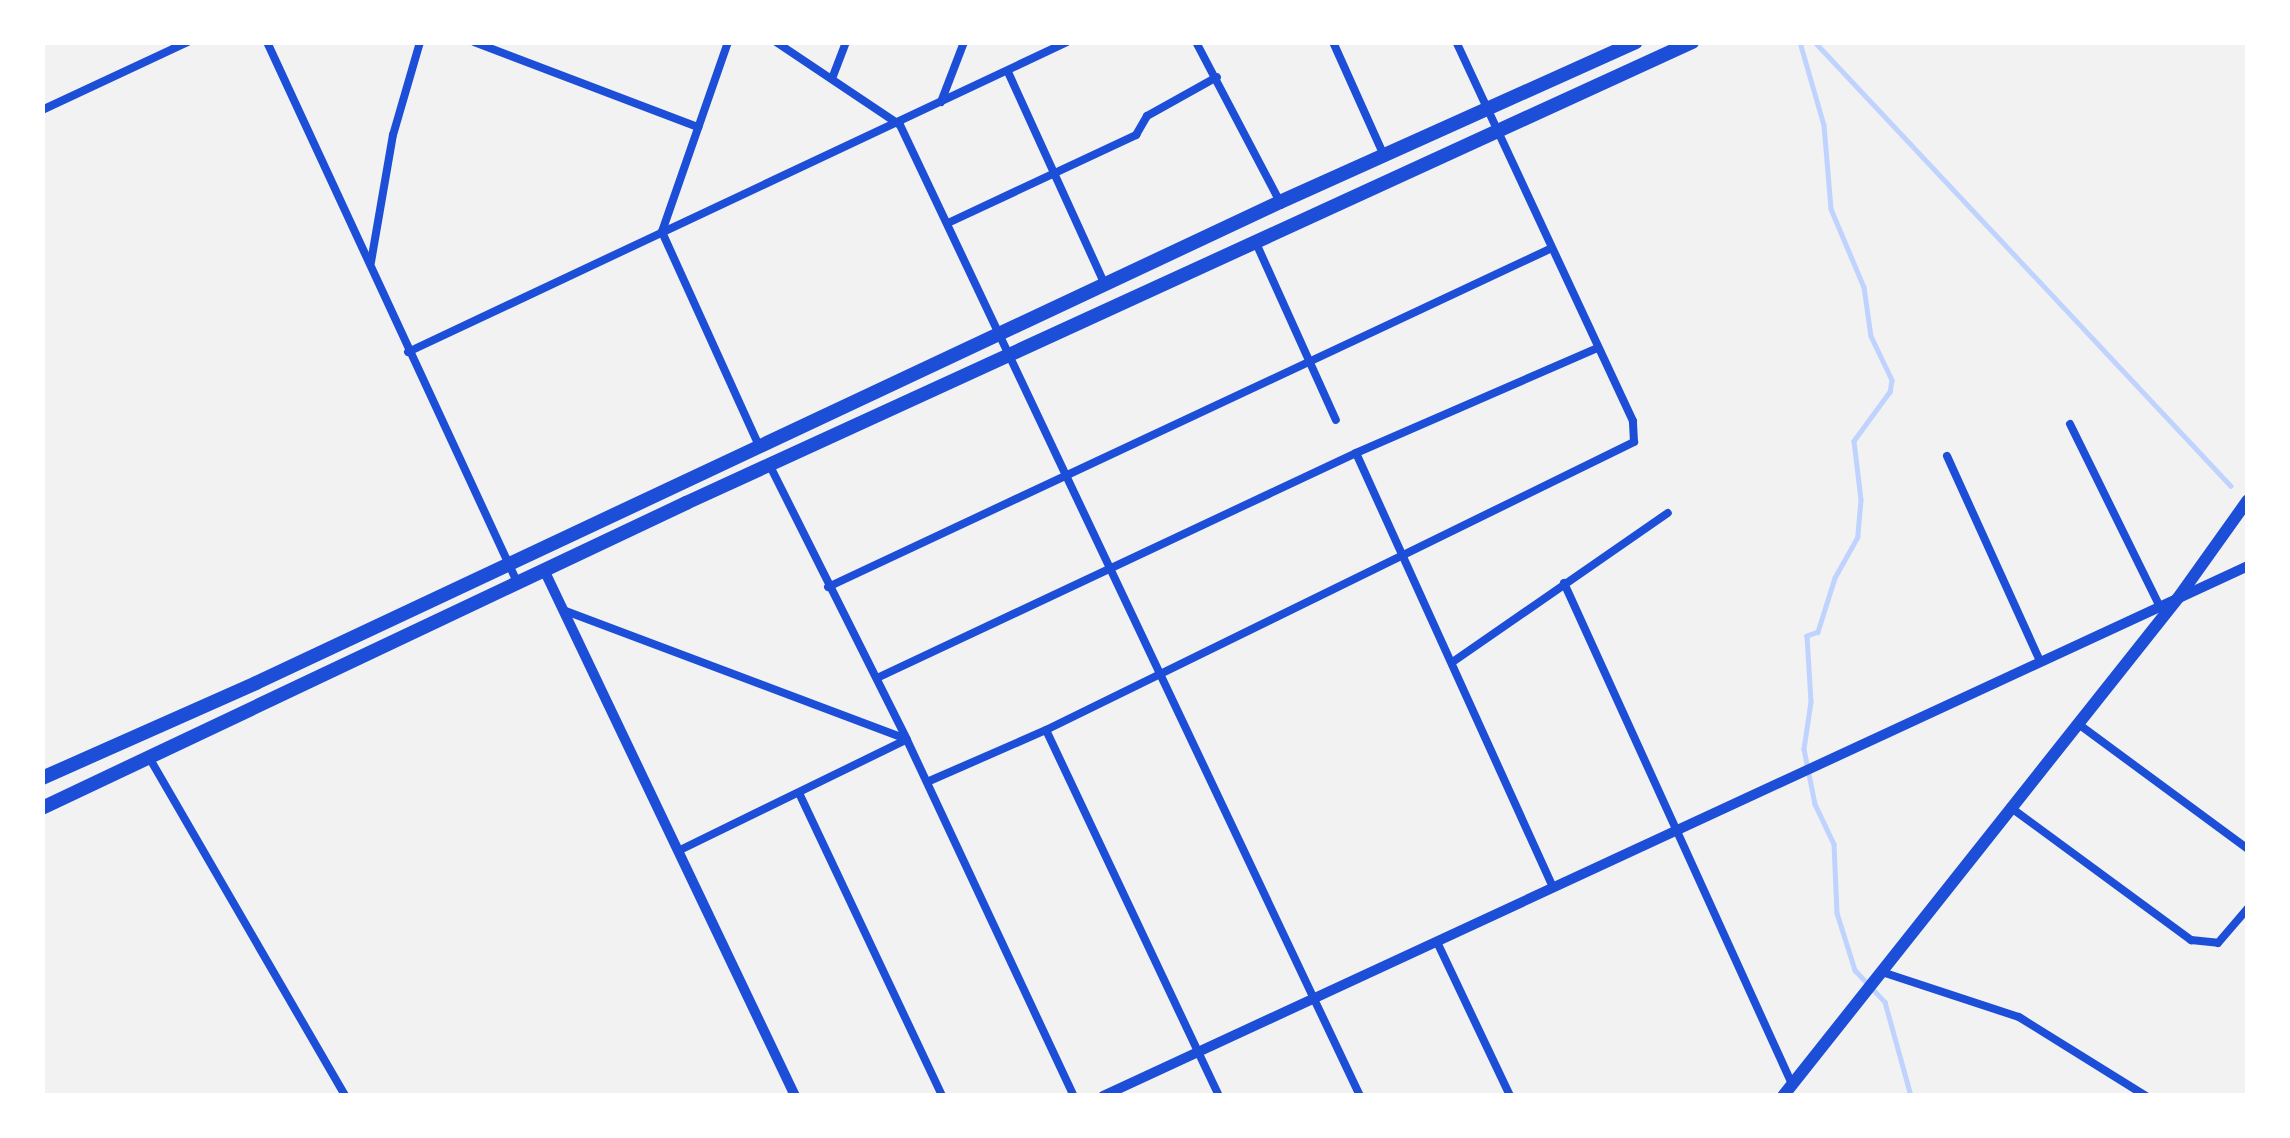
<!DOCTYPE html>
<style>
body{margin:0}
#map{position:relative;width:2290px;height:1138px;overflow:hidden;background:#f2f2f2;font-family:Manrope,sans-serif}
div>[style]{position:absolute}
.stream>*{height:4.5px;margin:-2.25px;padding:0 2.25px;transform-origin:2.25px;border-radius:2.25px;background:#bfd3fe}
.minor>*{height:8px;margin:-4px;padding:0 4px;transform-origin:4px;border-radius:4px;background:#1d4ed8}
.tertiary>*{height:10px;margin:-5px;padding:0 5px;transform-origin:5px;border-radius:5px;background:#1d4ed8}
.primary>*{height:12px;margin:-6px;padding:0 6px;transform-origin:6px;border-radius:6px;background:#1d4ed8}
.trunk>*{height:14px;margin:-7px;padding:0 7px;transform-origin:7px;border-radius:7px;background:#1d4ed8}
span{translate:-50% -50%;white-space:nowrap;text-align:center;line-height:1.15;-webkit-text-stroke:10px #fff;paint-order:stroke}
.frame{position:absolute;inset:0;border:45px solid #fff;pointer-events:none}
</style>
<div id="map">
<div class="stream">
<div style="left:1800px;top:42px;width:86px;rotate:73.9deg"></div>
<div style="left:1824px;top:125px;width:84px;rotate:85.2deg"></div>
<div style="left:1831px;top:209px;width:85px;rotate:67.1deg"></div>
<div style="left:1864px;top:287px;width:49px;rotate:81.9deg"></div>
<div style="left:1871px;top:336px;width:49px;rotate:64.5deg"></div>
<div style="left:1892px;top:380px;width:12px;rotate:99deg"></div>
<div style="left:1890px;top:392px;width:61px;rotate:126.3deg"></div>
<div style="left:1854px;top:441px;width:59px;rotate:83.2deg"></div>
<div style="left:1861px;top:500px;width:37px;rotate:95deg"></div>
<div style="left:1858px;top:537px;width:47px;rotate:119.3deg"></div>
<div style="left:1835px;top:578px;width:57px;rotate:107.5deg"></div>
<div style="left:1818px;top:632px;width:12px;rotate:160deg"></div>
<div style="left:1807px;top:636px;width:66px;rotate:86.5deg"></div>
<div style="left:1811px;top:702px;width:48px;rotate:98.5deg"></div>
<div style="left:1804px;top:749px;width:56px;rotate:78.7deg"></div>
<div style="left:1815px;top:804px;width:44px;rotate:64.6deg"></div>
<div style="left:1834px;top:844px;width:69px;rotate:87.5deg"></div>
<div style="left:1837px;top:913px;width:60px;rotate:72.5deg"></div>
<div style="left:1855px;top:970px;width:44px;rotate:46.8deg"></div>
<div style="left:1885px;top:1002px;width:98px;rotate:74.5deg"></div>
<div style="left:1815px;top:42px;width:608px;rotate:46.86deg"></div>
</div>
<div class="minor">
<div style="left:267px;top:42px;width:597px;rotate:65.15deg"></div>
<div style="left:474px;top:42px;width:240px;rotate:20.8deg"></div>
<div style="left:728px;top:42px;width:201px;rotate:109.2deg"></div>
<div style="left:662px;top:232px;width:233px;rotate:65.6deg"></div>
<div style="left:776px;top:42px;width:149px;rotate:33.8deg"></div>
<div style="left:900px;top:125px;width:1074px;rotate:64.65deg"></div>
<div style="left:1196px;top:42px;width:178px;rotate:62.3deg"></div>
<div style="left:1333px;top:42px;width:122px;rotate:65.8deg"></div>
<div style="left:1008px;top:72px;width:232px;rotate:65.5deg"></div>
<div style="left:833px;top:76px;width:36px;rotate:-69deg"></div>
<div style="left:941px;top:102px;width:64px;rotate:-69deg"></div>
<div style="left:42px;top:110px;width:161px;rotate:-25deg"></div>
<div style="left:948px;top:223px;width:208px;rotate:-25.1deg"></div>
<div style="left:1136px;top:135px;width:22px;rotate:-60deg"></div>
<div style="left:1147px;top:116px;width:80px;rotate:-29.1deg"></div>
<div style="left:1256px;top:243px;width:194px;rotate:65.7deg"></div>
<div style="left:371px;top:262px;width:129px;rotate:-80.2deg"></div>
<div style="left:393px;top:135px;width:97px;rotate:-73.8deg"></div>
<div style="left:408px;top:352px;width:728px;rotate:-25.19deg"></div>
<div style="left:2070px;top:424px;width:202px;rotate:63.8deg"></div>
<div style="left:1356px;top:453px;width:477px;rotate:65.6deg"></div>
<div style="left:1947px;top:456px;width:225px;rotate:65.6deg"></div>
<div style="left:770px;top:466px;width:306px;rotate:63.4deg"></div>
<div style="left:907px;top:740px;width:393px;rotate:64.9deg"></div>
<div style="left:1564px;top:583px;width:550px;rotate:65.53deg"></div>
<div style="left:828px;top:587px;width:799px;rotate:-25.09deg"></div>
<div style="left:563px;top:610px;width:366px;rotate:20.6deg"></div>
<div style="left:1454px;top:661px;width:260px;rotate:-34.7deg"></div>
<div style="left:877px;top:678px;width:529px;rotate:-25.16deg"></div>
<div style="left:1356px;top:453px;width:263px;rotate:-23.5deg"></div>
<div style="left:2077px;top:723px;width:212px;rotate:36.4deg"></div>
<div style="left:1046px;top:730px;width:405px;rotate:64.7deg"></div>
<div style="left:150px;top:759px;width:389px;rotate:59.9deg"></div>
<div style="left:927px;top:782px;width:130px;rotate:-23.6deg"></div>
<div style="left:1046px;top:730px;width:655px;rotate:-26.1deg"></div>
<div style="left:1634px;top:442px;width:21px;rotate:-93deg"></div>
<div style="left:1633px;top:421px;width:418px;rotate:-115deg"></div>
<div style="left:799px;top:793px;width:335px;rotate:64.7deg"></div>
<div style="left:2010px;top:807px;width:225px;rotate:36.3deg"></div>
<div style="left:2191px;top:940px;width:27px;rotate:6deg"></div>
<div style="left:2218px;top:943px;width:46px;rotate:-49.4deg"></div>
<div style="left:678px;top:851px;width:254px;rotate:-26deg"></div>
<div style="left:1437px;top:942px;width:170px;rotate:64.6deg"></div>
<div style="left:1882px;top:972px;width:144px;rotate:18.2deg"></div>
<div style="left:2019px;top:1017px;width:150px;rotate:31.9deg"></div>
</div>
<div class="tertiary">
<div style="left:545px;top:572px;width:581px;rotate:64.49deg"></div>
<div style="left:1103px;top:1096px;width:1262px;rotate:-24.84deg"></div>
</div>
<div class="primary">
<div style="left:1783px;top:1096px;width:636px;rotate:-51.58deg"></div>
<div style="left:2178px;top:598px;width:120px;rotate:-54.5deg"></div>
</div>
<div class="trunk">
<div style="left:42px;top:778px;width:234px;rotate:-23.9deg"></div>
<div style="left:256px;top:683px;width:1131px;rotate:-25.16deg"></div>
<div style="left:1280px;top:202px;width:390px;rotate:-24.2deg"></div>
<div style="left:42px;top:808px;width:713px;rotate:-25.34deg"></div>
<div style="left:686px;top:503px;width:1107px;rotate:-24.62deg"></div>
</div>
<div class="frame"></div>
</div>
